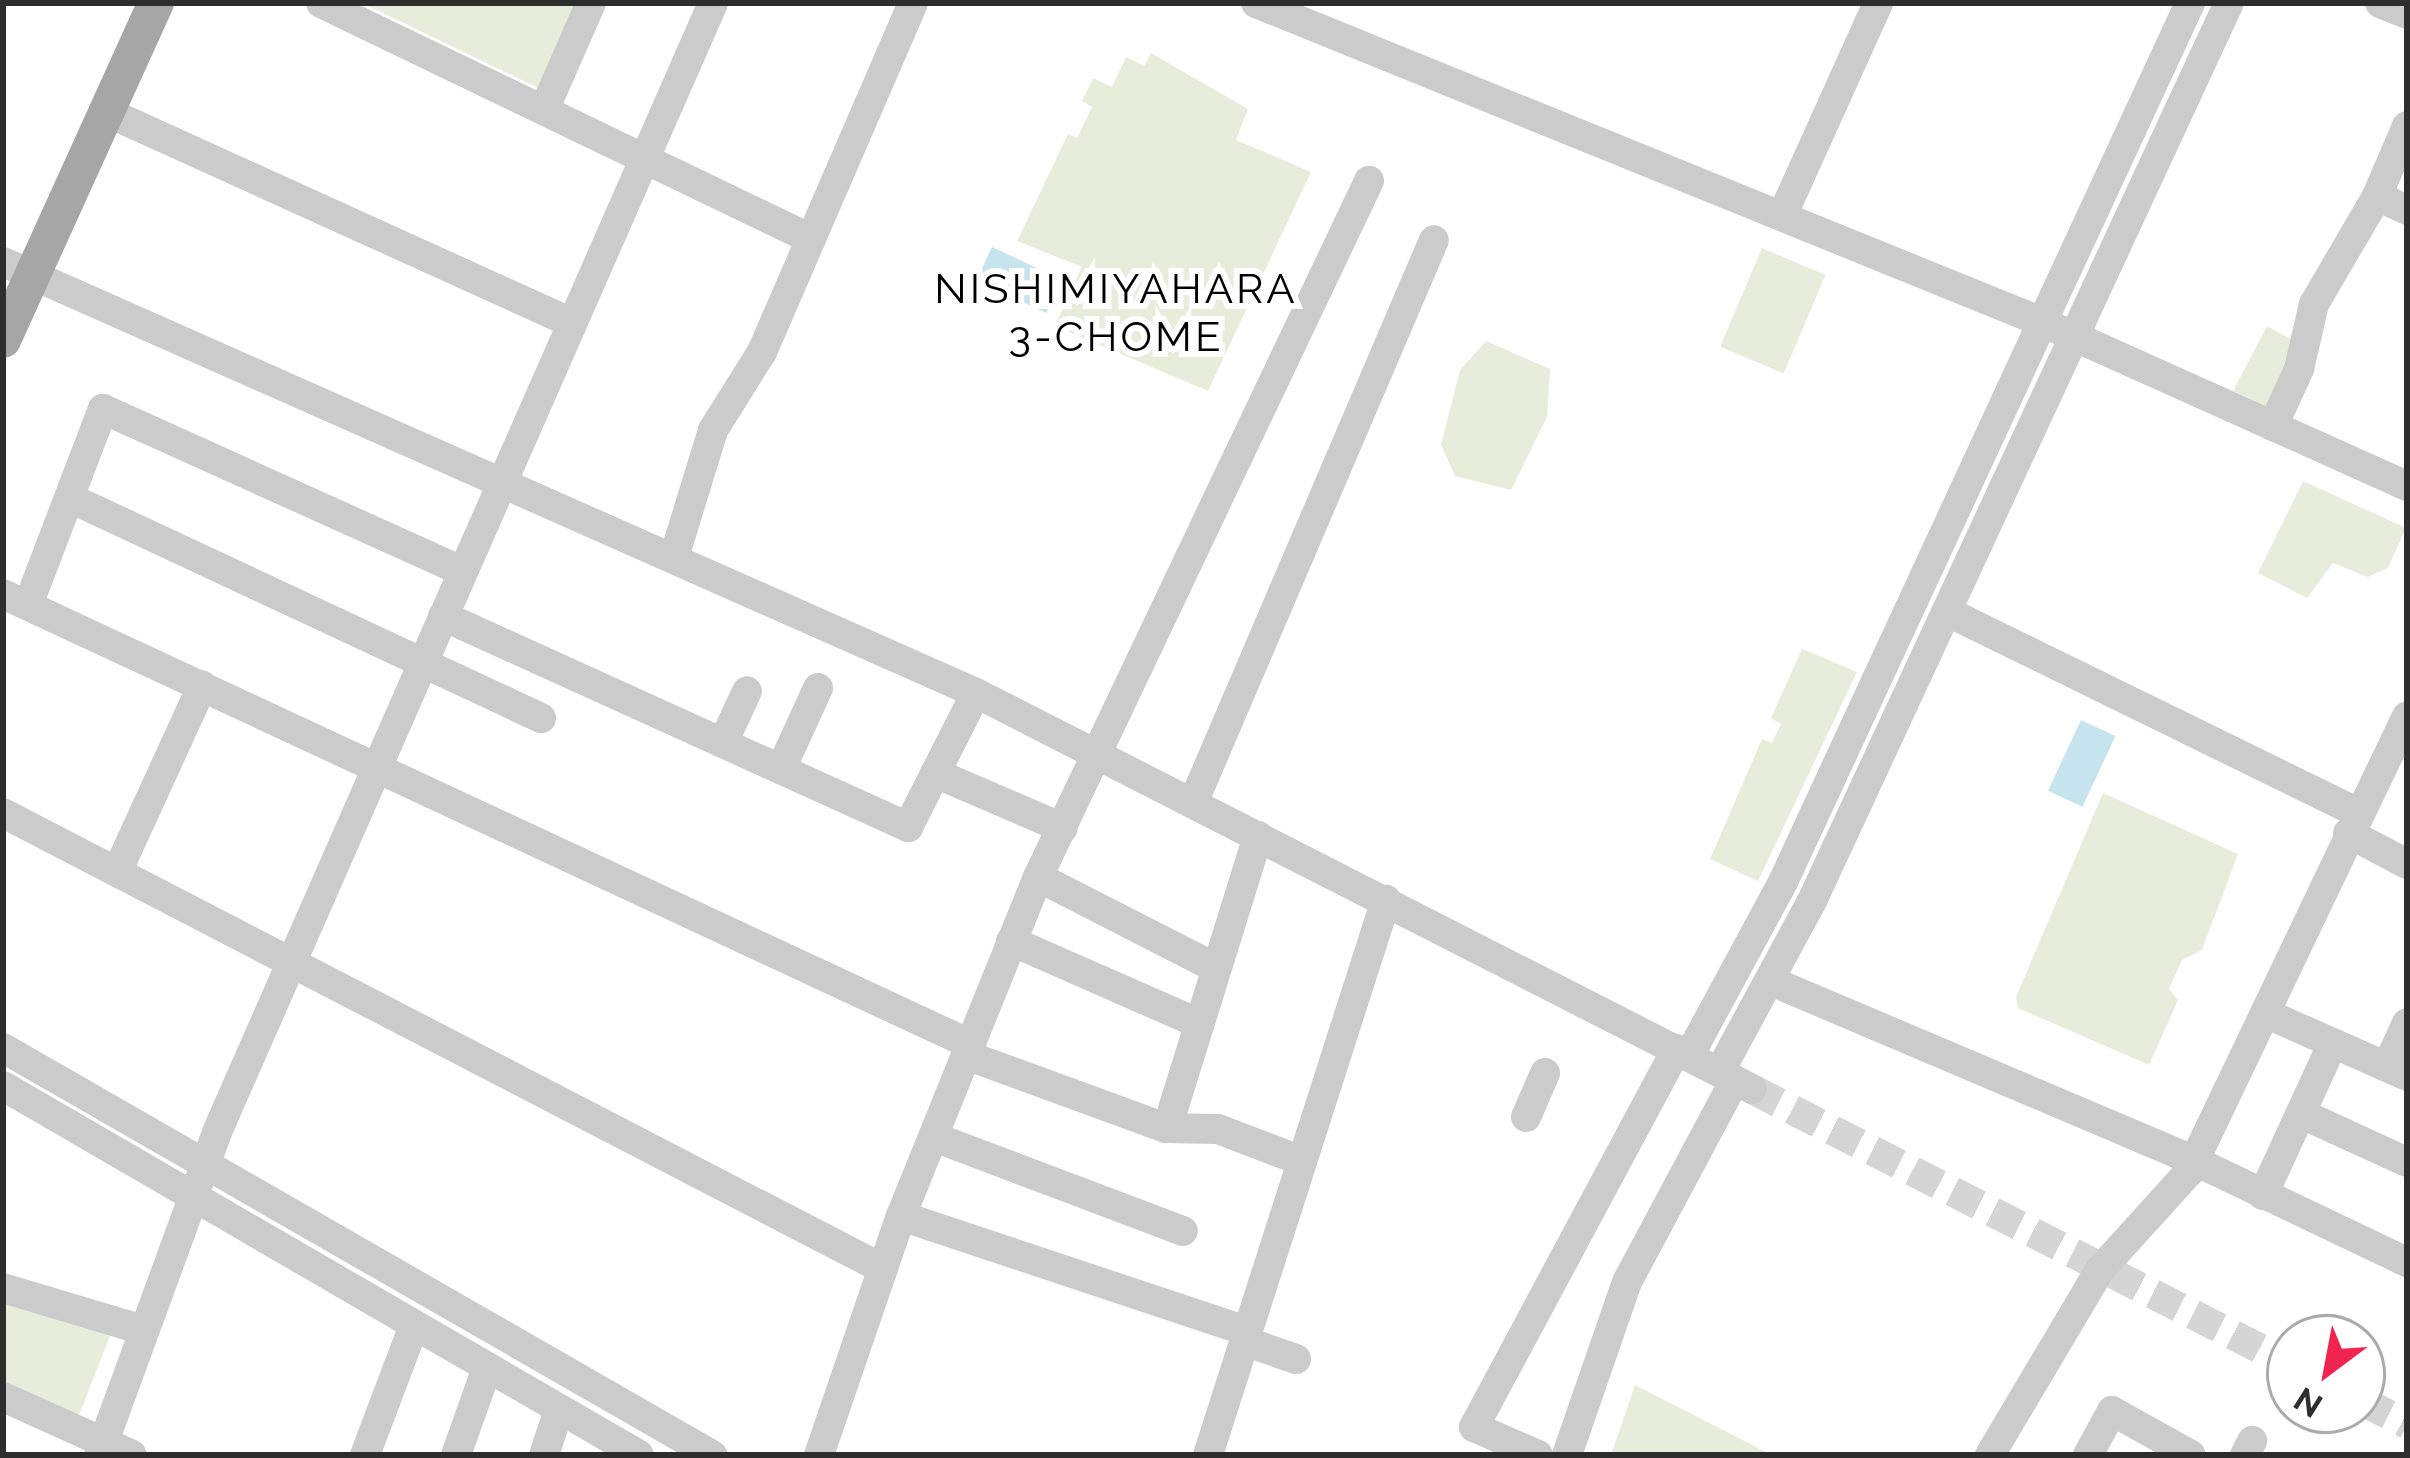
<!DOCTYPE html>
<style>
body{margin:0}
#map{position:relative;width:2410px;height:1458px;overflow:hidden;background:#fff;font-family:Raleway,sans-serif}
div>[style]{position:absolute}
.green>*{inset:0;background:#e7ecdb;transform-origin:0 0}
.water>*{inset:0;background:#c5e4ee;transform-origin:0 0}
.minor-tunnel>*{height:30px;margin-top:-15px;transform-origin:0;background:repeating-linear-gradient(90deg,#d5d5d5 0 30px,transparent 0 45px)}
.minor>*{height:30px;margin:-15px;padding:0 15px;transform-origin:15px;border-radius:15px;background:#cbcbcb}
.major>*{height:36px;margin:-18px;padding:0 18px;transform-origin:18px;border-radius:18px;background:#a6a6a6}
span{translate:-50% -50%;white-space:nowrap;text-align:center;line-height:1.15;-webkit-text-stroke:12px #fff;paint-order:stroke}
.neighbourhood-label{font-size:42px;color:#000;letter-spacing:3px}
.frame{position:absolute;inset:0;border:6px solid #2e2e2e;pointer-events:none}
.north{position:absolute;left:2266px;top:1314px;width:120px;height:120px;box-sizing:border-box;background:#fff;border:3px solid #ababab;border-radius:50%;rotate:212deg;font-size:33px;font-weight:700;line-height:48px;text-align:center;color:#2e2e2e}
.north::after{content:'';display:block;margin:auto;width:42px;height:54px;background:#f12450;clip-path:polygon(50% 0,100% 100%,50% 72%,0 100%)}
</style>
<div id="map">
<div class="green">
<div style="clip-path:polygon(362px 3px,584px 3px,538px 88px)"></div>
<div style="clip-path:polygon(1151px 53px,1248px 109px,1236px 140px,1311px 172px,1208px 391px,1055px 326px,1082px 267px,1017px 241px,1068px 134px,1077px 138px,1092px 107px,1082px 101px,1093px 78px,1112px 87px,1126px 57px,1144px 66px)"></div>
<div style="left:1762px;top:248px;width:69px;height:107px;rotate:23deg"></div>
<div style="clip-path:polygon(2267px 326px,2300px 344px,2275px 410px,2233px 391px)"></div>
<div style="clip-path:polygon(1486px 341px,1550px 369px,1547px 417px,1511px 490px,1455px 476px,1441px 445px,1460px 370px)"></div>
<div style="clip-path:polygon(2303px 481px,2406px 528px,2388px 568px,2368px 577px,2333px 563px,2307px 598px,2258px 573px)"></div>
<div style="clip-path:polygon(1802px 649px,1857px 672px,1758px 881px,1710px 859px,1762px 739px,1772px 743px,1781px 724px,1771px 718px)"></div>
<div style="clip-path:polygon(2103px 793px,2238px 854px,2202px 950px,2182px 960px,2169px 989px,2178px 1000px,2149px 1065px,2018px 1008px,2016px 997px)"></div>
<div style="clip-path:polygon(3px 1295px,110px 1336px,79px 1415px,3px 1381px)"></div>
<div style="clip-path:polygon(1635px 1385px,1772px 1455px,1611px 1455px)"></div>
</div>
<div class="water">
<div style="left:992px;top:247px;width:77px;height:37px;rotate:25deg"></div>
<div style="left:2081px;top:720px;width:38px;height:78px;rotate:25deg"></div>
</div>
<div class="minor-tunnel">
<div style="left:1752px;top:1089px;width:604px;rotate:27.07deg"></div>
<div style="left:2362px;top:1401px;width:51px;rotate:27.1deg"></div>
</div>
<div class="minor">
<div style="left:321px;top:3px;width:544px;rotate:25.72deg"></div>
<div style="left:1256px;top:3px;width:848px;rotate:22.09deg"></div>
<div style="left:2042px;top:322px;width:400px;rotate:24.2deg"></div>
<div style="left:2380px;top:3px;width:29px;rotate:22deg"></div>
<div style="left:544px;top:110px;width:117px;rotate:-66.3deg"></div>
<div style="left:107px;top:112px;width:511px;rotate:24.41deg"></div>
<div style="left:2377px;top:196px;width:33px;rotate:25deg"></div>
<div style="left:1782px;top:216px;width:234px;rotate:-65.7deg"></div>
<div style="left:3px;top:262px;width:1064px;rotate:23.89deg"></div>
<div style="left:976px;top:693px;width:871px;rotate:27.04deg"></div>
<div style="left:2273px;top:426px;width:63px;rotate:-65.5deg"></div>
<div style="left:2299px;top:369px;width:67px;rotate:-77deg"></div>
<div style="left:2314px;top:304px;width:125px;rotate:-59.7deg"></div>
<div style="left:2377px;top:196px;width:76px;rotate:-66.8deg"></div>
<div style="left:70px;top:498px;width:520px;rotate:25.04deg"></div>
<div style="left:674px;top:557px;width:133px;rotate:-72.9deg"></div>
<div style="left:713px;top:430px;width:92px;rotate:-57.9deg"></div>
<div style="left:762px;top:352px;width:380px;rotate:-66.6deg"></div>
<div style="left:3px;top:594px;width:1067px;rotate:24.96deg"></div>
<div style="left:28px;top:605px;width:210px;rotate:-69.1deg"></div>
<div style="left:103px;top:409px;width:394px;rotate:24.3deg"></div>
<div style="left:1948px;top:612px;width:457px;rotate:26.1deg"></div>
<div style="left:443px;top:616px;width:511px;rotate:24.41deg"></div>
<div style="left:908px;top:827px;width:150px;rotate:-63.1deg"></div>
<div style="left:723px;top:743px;width:57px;rotate:-65.2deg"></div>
<div style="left:781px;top:769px;width:89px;rotate:-65.4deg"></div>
<div style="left:935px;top:773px;width:139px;rotate:23.3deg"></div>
<div style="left:1193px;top:803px;width:612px;rotate:-66.83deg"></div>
<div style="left:3px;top:813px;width:991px;rotate:27.39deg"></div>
<div style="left:2348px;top:833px;width:67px;rotate:27.7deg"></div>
<div style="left:117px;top:872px;width:205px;rotate:-65.4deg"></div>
<div style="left:1038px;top:877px;width:200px;rotate:27.1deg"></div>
<div style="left:1011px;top:941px;width:206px;rotate:23.7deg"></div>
<div style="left:1771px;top:981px;width:461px;rotate:23deg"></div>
<div style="left:2195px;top:1161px;width:235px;rotate:25.5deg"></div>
<div style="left:2265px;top:1013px;width:155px;rotate:23.9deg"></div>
<div style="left:3px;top:1048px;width:818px;rotate:29.86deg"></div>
<div style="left:1690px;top:1054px;width:196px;rotate:-61.6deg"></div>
<div style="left:1783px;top:882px;width:969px;rotate:-65.15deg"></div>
<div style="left:966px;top:1055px;width:213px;rotate:20.1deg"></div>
<div style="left:1166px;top:1128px;width:52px;rotate:1.1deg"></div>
<div style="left:1218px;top:1129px;width:90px;rotate:20.9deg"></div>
<div style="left:2387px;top:1067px;width:48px;rotate:-65.6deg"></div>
<div style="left:1720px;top:1071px;width:191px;rotate:-61.6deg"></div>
<div style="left:1811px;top:903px;width:992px;rotate:-65.09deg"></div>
<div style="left:3px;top:1086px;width:735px;rotate:30.12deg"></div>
<div style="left:1173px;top:1109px;width:286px;rotate:-72.7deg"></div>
<div style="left:2302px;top:1114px;width:115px;rotate:24.6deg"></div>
<div style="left:1526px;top:1117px;width:48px;rotate:-66.6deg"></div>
<div style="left:934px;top:1137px;width:266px;rotate:20.7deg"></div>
<div style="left:2263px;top:1195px;width:167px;rotate:-65.3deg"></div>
<div style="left:901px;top:1216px;width:365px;rotate:18.4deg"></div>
<div style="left:3px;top:1288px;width:146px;rotate:16.7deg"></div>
<div style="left:1244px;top:1341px;width:55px;rotate:19.1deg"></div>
<div style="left:3px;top:1397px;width:141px;rotate:24.2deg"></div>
<div style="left:99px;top:1455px;width:344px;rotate:-69.9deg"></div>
<div style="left:217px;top:1132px;width:1233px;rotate:-66.28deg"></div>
<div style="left:365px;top:1455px;width:139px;rotate:-69.3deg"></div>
<div style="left:456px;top:1455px;width:92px;rotate:-70.4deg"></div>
<div style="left:544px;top:1455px;width:47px;rotate:-71.6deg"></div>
<div style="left:819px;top:1455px;width:253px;rotate:-71.1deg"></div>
<div style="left:901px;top:1216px;width:366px;rotate:-68deg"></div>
<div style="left:1038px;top:877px;width:771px;rotate:-64.57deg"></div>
<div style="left:1208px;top:1455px;width:583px;rotate:-72.22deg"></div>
<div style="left:1538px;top:1455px;width:70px;rotate:-156.4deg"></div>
<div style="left:1474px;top:1427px;width:429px;rotate:-61.8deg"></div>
<div style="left:1567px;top:1455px;width:183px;rotate:-70.9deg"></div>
<div style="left:1627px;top:1282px;width:229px;rotate:-61.9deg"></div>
<div style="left:1990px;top:1455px;width:215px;rotate:-59.3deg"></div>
<div style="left:2100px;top:1270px;width:132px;rotate:-47.8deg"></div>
<div style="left:2189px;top:1172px;width:505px;rotate:-64.45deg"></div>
<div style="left:2088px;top:1455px;width:50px;rotate:-61.4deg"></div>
<div style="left:2112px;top:1411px;width:90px;rotate:29.1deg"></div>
<div style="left:2245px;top:1455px;width:16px;rotate:-63deg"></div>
</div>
<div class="major">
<div style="left:3px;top:340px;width:370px;rotate:-65.6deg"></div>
</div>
<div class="neighbourhood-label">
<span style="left:1116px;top:313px">NISHIMIYAHARA<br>3-CHOME</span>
</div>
<div class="frame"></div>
<div class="north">N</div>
</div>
